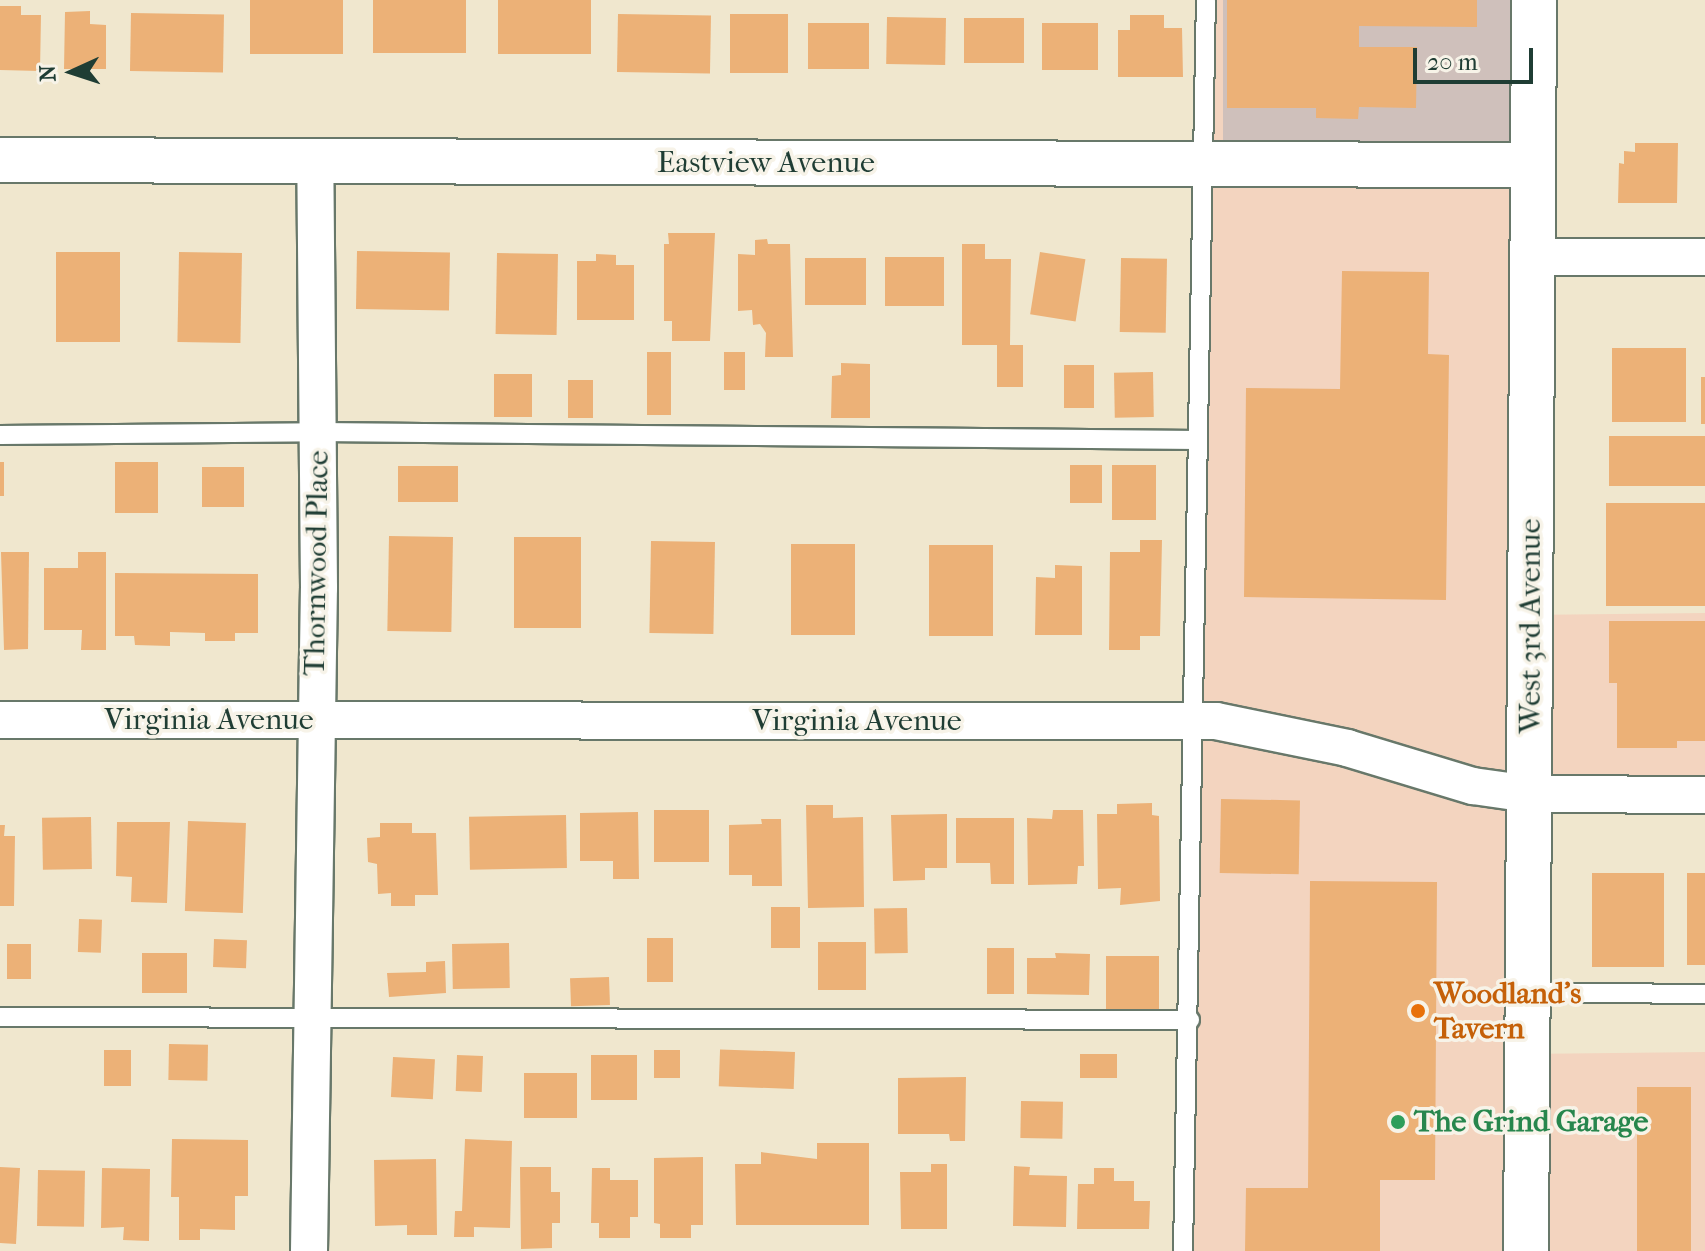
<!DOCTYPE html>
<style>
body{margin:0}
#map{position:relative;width:1705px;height:1251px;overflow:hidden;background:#f0e7ce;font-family:"IM FELL French Canon",serif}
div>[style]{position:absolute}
.built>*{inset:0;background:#f3d4bf}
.industrial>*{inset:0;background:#cfc0bb;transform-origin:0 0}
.building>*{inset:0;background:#ecb177;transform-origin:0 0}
.roads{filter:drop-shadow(2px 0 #68786a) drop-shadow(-2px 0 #68786a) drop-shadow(0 2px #68786a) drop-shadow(0 -2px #68786a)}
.service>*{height:18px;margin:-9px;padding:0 9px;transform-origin:9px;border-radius:9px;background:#fff}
.minor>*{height:36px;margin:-18px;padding:0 18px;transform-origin:18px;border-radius:18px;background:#fff}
.tertiary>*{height:44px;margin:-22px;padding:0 22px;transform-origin:22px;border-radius:22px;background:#fff}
.dots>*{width:22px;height:22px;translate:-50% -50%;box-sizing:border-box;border:4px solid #f7f3e8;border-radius:50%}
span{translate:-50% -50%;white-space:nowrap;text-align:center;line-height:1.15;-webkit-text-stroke:7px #f7f3e8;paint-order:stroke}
.street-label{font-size:30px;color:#1f3d34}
.food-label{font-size:30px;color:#c56008;font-weight:700}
.left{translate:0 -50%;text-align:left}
.leisure-label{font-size:30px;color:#27864d;font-weight:700}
.north{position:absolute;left:32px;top:32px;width:80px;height:80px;-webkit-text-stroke:6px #f7f3e8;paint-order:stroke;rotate:267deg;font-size:22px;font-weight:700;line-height:32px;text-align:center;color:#1f3d34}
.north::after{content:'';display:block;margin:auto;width:28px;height:36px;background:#1f3d34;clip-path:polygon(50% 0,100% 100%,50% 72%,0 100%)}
.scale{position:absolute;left:1413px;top:48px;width:120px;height:36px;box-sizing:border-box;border:4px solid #1f3d34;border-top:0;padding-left:10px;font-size:24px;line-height:28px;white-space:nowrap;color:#1f3d34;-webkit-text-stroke:6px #f7f3e8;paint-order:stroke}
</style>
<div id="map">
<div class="built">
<div style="clip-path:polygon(1203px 0,1223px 0,1223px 150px,1514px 143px,1526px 615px,1705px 613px,1705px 795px,1526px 795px,1524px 1054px,1705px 1052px,1705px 1251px,1184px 1251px)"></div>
</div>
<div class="industrial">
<div style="left:1223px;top:0;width:292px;height:151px"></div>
</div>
<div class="building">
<div style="left:250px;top:0;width:93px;height:54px"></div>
<div style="left:373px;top:0;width:93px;height:53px"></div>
<div style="left:498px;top:0;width:93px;height:54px"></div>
<div style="clip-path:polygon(1227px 0,1477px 0,1477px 27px,1359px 26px,1359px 47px,1417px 47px,1416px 108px,1359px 107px,1358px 119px,1316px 118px,1316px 108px,1227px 108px)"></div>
<div style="clip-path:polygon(0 6px,21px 6px,21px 15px,41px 15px,40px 71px,0 70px)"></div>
<div style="clip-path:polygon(90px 11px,90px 24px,106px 25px,106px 69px,64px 69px,65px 12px)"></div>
<div style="left:131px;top:13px;width:93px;height:58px;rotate:1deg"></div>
<div style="left:618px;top:14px;width:93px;height:58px;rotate:1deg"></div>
<div style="left:730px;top:14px;width:58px;height:59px"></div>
<div style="clip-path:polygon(1130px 15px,1164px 15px,1164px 28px,1182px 28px,1183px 77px,1118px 77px,1118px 30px,1130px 30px)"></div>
<div style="left:887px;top:17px;width:59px;height:47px;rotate:1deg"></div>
<div style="left:964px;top:18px;width:60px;height:45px"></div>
<div style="left:808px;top:23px;width:61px;height:46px"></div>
<div style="left:1098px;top:23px;width:47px;height:56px;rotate:90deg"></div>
<div style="clip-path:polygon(1635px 143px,1678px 143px,1677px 203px,1618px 203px,1619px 163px,1624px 164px,1624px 151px,1635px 152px)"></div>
<div style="clip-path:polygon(668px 233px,715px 233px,710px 341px,672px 341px,672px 321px,664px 321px,664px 244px,669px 244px)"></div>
<div style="clip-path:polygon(767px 239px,768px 244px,790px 244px,793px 357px,765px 357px,766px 333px,760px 324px,753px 325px,752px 310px,738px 311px,738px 254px,755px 255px,755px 240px)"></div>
<div style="clip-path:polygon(962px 244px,985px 244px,985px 259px,1011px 259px,1010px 345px,1023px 345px,1023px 387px,997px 387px,997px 345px,962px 345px)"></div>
<div style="left:357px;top:251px;width:93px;height:58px;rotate:1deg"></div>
<div style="left:56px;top:252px;width:64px;height:90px"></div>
<div style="left:179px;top:252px;width:63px;height:90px;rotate:1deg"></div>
<div style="left:1040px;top:252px;width:46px;height:63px;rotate:9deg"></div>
<div style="left:497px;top:253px;width:61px;height:81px;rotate:1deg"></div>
<div style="clip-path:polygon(596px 254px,616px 255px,616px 265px,634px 265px,634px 320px,577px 320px,577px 261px,596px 261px)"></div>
<div style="left:885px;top:257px;width:59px;height:49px"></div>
<div style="left:805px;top:258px;width:61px;height:47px"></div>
<div style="left:1121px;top:258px;width:46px;height:74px;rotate:1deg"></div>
<div style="clip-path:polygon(1342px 271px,1429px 272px,1428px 354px,1449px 355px,1446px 600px,1244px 597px,1246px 388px,1340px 389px)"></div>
<div style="left:1612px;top:348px;width:74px;height:74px"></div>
<div style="left:647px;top:352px;width:24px;height:63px"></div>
<div style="left:724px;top:352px;width:21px;height:38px"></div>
<div style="clip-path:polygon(841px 363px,870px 364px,870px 418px,831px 418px,832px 376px,841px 375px)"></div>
<div style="left:1064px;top:365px;width:30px;height:43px"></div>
<div style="left:1153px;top:372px;width:45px;height:39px;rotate:89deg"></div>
<div style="left:494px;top:374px;width:38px;height:43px"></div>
<div style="left:1701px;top:377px;width:4px;height:47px"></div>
<div style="left:568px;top:380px;width:25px;height:38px"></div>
<div style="left:1609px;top:436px;width:96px;height:50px"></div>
<div style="left:0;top:462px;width:4px;height:34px"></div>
<div style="left:115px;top:462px;width:43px;height:51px"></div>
<div style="left:1070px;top:465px;width:32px;height:38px"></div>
<div style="left:1112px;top:465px;width:44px;height:55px"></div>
<div style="left:398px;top:466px;width:60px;height:36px"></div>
<div style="left:202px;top:467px;width:42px;height:40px"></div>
<div style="left:1606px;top:503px;width:99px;height:103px"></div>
<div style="left:389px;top:536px;width:64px;height:95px;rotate:1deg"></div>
<div style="left:514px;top:537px;width:67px;height:91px"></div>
<div style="clip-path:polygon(1140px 540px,1162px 540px,1160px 636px,1140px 636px,1140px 650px,1109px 650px,1110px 552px,1140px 552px)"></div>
<div style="left:651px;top:541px;width:64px;height:92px;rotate:1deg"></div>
<div style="left:791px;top:544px;width:64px;height:91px"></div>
<div style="left:929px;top:545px;width:64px;height:91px"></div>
<div style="clip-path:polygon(1px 552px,29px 552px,28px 649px,4px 650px)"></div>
<div style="clip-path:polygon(78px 552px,106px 552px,106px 650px,81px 650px,82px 630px,44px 630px,44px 568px,78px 568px)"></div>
<div style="clip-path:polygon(1055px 565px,1082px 566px,1082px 635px,1035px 635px,1036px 577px,1055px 578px)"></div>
<div style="clip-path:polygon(115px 573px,258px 574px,258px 633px,235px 633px,235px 641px,205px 641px,205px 633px,170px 632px,170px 646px,135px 645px,134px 636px,115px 636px)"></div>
<div style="clip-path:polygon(1609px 621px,1705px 621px,1705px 741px,1677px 741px,1677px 748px,1617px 748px,1617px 683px,1609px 683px)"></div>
<div style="left:1221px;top:799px;width:79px;height:74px;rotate:1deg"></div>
<div style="clip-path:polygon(1152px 803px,1152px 815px,1159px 816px,1160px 901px,1120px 905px,1121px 888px,1098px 889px,1097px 814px,1117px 814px,1117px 804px)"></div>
<div style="clip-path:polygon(806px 805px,833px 805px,833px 818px,863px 817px,864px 907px,808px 908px)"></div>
<div style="left:654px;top:810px;width:55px;height:52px"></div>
<div style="clip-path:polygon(1053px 810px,1083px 810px,1084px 866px,1078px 866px,1077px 884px,1028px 885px,1027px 818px,1052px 819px)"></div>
<div style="clip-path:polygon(638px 812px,639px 879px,613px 879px,613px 861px,580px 861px,580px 813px)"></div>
<div style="clip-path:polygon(947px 814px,947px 868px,925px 868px,925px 880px,893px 881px,891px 815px)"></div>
<div style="left:566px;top:815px;width:53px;height:97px;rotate:89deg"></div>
<div style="left:91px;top:817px;width:52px;height:49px;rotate:89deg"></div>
<div style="clip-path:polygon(956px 818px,1014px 818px,1014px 884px,991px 884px,990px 863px,956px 863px)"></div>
<div style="clip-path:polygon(761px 819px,781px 819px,782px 886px,752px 886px,752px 875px,729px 875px,729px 825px,762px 824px)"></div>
<div style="left:188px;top:821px;width:58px;height:90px;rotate:2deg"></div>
<div style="clip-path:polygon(117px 822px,170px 822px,167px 903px,131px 902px,132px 877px,116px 876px)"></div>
<div style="clip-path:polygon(380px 823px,412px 823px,412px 833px,436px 833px,438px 895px,415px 895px,415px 906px,391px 906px,391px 893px,378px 894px,377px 864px,368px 862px,367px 838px,380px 837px)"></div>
<div style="clip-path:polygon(0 825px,5px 825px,4px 836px,15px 836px,14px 906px,0 906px)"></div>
<div style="left:1592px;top:873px;width:72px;height:94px"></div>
<div style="left:1687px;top:873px;width:18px;height:92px"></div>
<div style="clip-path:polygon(1310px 881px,1437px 882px,1435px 1180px,1380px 1180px,1380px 1251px,1245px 1251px,1246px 1188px,1308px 1188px)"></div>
<div style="left:800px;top:907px;width:41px;height:29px;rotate:90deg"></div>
<div style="left:907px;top:908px;width:45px;height:33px;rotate:89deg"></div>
<div style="left:79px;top:919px;width:23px;height:33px;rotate:2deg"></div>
<div style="left:647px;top:938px;width:26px;height:44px"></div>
<div style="left:214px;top:939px;width:33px;height:28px;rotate:2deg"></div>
<div style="left:818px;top:942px;width:48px;height:48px"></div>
<div style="left:509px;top:943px;width:45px;height:57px;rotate:89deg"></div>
<div style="left:7px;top:944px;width:24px;height:35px"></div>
<div style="left:987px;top:948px;width:27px;height:46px"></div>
<div style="left:142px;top:953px;width:45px;height:40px"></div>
<div style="clip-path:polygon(1055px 953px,1090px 954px,1089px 995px,1027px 994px,1027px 958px,1056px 958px)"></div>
<div style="left:1106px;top:956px;width:53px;height:53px"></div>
<div style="clip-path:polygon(445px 961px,446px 993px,389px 997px,387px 973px,426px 972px,426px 962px)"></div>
<div style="left:609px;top:977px;width:28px;height:39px;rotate:88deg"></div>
<div style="left:169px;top:1044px;width:39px;height:36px;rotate:1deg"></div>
<div style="left:104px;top:1050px;width:27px;height:36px"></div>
<div style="left:654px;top:1050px;width:26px;height:28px"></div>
<div style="left:795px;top:1052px;width:37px;height:75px;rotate:92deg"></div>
<div style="left:1080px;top:1054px;width:37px;height:24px"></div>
<div style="left:457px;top:1055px;width:26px;height:36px;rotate:2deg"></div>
<div style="left:591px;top:1055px;width:46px;height:45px"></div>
<div style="left:393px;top:1057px;width:42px;height:40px;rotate:3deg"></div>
<div style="left:524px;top:1073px;width:53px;height:45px"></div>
<div style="clip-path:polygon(966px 1077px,965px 1141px,950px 1141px,949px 1134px,898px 1134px,898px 1078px)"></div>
<div style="left:1637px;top:1087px;width:54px;height:164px"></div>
<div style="left:1021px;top:1101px;width:42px;height:37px;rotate:1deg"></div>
<div style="clip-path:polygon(172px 1139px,248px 1140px,248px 1196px,235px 1196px,235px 1230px,200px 1229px,200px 1240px,179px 1240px,179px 1197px,171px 1197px)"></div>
<div style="clip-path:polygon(465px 1139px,512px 1141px,510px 1228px,474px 1227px,474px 1237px,454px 1237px,455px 1211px,462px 1211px)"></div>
<div style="clip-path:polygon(817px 1143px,869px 1143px,869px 1225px,736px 1225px,735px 1164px,761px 1164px,761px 1152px,817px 1159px)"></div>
<div style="clip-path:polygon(703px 1157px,703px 1225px,691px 1225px,691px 1238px,660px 1238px,660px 1224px,654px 1223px,654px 1158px)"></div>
<div style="clip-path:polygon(436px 1159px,437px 1235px,407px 1235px,407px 1225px,375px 1226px,374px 1160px)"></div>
<div style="clip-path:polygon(931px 1164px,947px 1164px,947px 1229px,901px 1229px,900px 1172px,931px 1172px)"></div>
<div style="clip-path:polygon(1014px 1166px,1030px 1167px,1029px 1175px,1067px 1176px,1066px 1227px,1013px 1226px)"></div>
<div style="left:0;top:1167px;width:20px;height:76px;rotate:3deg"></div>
<div style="clip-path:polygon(520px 1167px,551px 1167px,551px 1192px,560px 1192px,560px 1223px,552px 1223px,552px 1248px,521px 1249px)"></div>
<div style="clip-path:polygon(102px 1168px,150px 1169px,149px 1241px,123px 1240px,124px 1227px,101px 1228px)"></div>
<div style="clip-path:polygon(592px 1168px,610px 1168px,610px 1180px,638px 1180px,638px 1217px,630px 1217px,630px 1238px,599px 1238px,599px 1223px,591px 1223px)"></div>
<div style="clip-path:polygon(1094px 1168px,1114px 1168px,1114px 1181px,1134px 1181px,1134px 1201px,1150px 1201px,1149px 1229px,1077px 1229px,1078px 1184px,1094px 1184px)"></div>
<div style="left:38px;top:1170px;width:47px;height:56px;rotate:1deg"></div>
</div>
<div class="roads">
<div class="service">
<div style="left:0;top:435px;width:319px;rotate:-0.5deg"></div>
<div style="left:319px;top:432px;width:879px;rotate:0.52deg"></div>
<div style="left:1529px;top:992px;width:176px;rotate:0.7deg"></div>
<div style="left:0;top:1017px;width:1190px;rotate:0.14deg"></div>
<div style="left:1183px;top:1251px;width:1251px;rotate:-88.95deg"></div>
</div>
<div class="minor">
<div style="left:1533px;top:257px;width:172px"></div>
<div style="left:0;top:720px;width:1216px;rotate:0.05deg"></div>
<div style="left:1216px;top:721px;width:134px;rotate:11.6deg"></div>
<div style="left:1347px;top:748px;width:132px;rotate:16.8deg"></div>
<div style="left:1473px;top:786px;width:58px;rotate:8deg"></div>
<div style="left:1530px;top:794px;width:175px;rotate:0.3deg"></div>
<div style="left:309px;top:1251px;width:663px;rotate:-89.14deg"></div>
<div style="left:319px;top:588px;width:425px;rotate:-90.5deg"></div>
</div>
<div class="tertiary">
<div style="left:0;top:160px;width:1532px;rotate:0.19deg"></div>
<div style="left:1526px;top:1251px;width:1251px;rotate:-89.63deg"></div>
</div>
</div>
<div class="dots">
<div style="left:1418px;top:1011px;background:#e8710a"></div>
<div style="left:1398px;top:1122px;background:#2e9e5b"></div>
</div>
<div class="street-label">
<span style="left:766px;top:163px">Eastview Avenue</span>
<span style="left:317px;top:563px;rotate:-89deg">Thornwood Place</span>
<span style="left:1531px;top:626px;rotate:-90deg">West 3rd Avenue</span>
<span style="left:209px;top:720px">Virginia Avenue</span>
<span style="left:857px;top:721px">Virginia Avenue</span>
</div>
<div class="food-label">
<span class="left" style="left:1434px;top:1011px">Woodland's<br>Tavern</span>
</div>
<div class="leisure-label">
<span class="left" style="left:1414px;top:1122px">The Grind Garage</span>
</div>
<div class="north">N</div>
<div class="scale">20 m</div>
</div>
